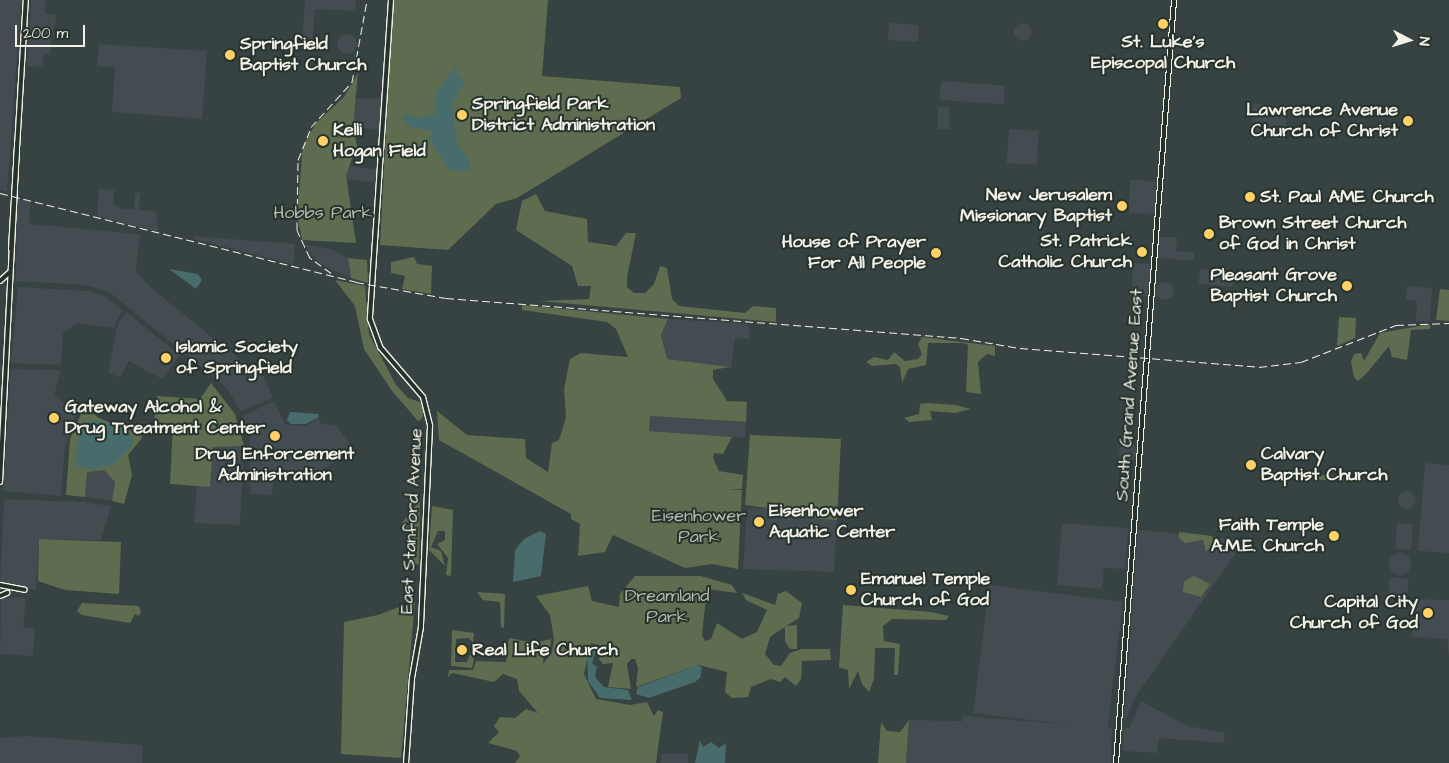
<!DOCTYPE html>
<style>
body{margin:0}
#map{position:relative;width:1449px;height:763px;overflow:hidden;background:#374242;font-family:"Architects Daughter",sans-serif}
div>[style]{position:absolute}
.built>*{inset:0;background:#434c51;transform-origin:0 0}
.round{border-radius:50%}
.green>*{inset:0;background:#5e6d4f}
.water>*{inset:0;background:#476c6b}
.roads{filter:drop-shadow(1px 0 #f4f1e8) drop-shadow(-1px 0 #f4f1e8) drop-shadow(0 1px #f4f1e8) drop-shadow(0 -1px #f4f1e8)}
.secondary>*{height:4px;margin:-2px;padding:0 2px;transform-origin:2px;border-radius:2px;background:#26332d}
.rail>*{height:1px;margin-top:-0.5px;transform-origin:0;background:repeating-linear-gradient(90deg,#f4f1e8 0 8px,transparent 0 12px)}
.dots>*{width:14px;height:14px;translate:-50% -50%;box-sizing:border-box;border:2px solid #26332d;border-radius:50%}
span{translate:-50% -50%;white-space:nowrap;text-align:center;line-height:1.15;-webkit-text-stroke:4px #26332d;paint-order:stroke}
.poi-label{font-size:18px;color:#f4f1e8;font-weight:700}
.left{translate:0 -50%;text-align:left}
.right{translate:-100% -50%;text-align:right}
.park-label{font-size:18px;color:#b8bcab}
.street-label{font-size:18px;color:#f4f1e8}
.north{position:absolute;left:1384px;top:15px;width:50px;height:50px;-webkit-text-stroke:4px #26332d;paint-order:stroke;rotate:95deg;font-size:14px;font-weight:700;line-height:20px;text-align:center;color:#f4f1e8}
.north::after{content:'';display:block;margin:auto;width:18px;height:22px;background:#f4f1e8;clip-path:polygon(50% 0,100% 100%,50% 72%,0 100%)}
.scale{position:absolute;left:15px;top:25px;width:70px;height:22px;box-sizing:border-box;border:2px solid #f4f1e8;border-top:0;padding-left:6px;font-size:15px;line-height:18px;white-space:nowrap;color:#f4f1e8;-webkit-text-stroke:4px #26332d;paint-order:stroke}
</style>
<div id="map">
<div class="built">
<div style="clip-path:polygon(0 0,21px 0,7px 192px,0 190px)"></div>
<div style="clip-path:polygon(31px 0,45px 0,45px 14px,57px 15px,52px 36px,29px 34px)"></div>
<div style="clip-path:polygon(305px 0,356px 0,355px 11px,315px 9px,312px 48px,302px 48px)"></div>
<div class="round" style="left:1014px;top:23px;width:18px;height:18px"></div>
<div style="left:889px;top:23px;width:30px;height:17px;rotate:4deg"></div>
<div class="round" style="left:337px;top:34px;width:20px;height:20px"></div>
<div style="clip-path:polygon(29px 38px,51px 39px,50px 55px,43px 54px,43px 67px,27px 66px)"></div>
<div style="clip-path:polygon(99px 44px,207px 51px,202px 119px,112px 112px,115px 67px,97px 66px)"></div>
<div style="left:941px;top:81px;width:64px;height:19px;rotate:4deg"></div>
<div style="left:351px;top:98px;width:31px;height:30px;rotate:2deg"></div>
<div style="left:1253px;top:104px;width:34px;height:34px;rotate:3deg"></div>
<div style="left:938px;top:107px;width:11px;height:22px"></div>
<div style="left:1009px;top:129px;width:30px;height:34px;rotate:4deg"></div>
<div style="left:346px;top:166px;width:31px;height:13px;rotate:6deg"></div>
<div style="left:1130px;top:180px;width:26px;height:33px;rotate:2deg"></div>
<div style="clip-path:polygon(99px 189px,114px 190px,113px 204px,124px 209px,134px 209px,135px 193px,140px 193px,139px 210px,156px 212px,158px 232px,97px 216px)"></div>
<div style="clip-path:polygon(17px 198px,30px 202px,29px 224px,140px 234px,136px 271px,150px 287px,253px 370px,262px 372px,273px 398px,241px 411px,226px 387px,109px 292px,86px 285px,16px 281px)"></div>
<div style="clip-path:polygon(194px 236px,295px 244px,293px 264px,194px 239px)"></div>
<div style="clip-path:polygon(1160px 237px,1177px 237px,1176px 251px,1194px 252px,1194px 261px,1159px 258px)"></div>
<div style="clip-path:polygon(303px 244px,334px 250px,348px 258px,351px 278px,320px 264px)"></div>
<div style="left:1133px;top:263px;width:17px;height:33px;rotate:3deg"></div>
<div style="left:1200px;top:269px;width:34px;height:15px;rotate:5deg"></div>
<div class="round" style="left:1156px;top:282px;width:18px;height:18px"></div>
<div style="clip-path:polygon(1407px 286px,1432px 288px,1430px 321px,1416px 321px,1417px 301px,1406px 300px)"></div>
<div style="clip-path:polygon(18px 287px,88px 291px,106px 297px,122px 310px,114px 328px,78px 323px,63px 333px,61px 365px,11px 363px)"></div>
<div style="clip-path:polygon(126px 312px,180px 355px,162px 379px,129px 361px,120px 377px,108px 373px,118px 323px)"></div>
<div style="clip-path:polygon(668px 319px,749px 324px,749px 339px,735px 338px,731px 368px,667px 359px,661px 335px)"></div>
<div style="clip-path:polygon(11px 369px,61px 370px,54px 396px,77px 413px,65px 446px,61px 496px,3px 491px)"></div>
<div style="clip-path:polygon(274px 401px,285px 424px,306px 426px,318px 419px,322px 424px,336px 425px,353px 449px,314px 476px,274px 473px,272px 495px,250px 494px,250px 437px,242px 416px)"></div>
<div style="left:650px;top:416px;width:96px;height:15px;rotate:4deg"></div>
<div class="round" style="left:1119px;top:443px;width:18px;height:18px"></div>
<div style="clip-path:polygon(244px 446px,240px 525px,194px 523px,197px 486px,210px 487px,213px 447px)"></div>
<div style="clip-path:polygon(1425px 463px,1449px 465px,1449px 553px,1418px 551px)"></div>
<div style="clip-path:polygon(104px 470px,115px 482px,112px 501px,85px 497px,87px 471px)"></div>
<div class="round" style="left:1398px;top:491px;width:18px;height:18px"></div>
<div style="clip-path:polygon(4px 499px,84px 502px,111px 506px,101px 540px,39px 539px,36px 590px,0 583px)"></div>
<div style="clip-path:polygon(747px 508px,775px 509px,774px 516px,837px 520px,834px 572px,743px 569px)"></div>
<div style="clip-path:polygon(1062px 523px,1128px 528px,1125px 569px,1104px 568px,1102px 589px,1057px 585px)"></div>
<div style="left:1397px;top:523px;width:16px;height:26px;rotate:4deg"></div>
<div style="clip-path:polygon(1138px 530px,1245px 540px,1136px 696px,1124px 723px)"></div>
<div class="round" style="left:1389px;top:553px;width:22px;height:22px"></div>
<div style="left:1390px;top:577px;width:19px;height:21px;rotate:6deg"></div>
<div style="left:989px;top:585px;width:135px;height:129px;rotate:7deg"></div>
<div style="clip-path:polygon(1px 597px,26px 598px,23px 627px,35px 628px,33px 656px,0 654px)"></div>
<div style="clip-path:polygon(1415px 599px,1449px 600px,1449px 658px,1447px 639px,1412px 637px)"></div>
<div style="clip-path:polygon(1141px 701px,1188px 726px,1225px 733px,1224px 743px,1159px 738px,1157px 753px,1123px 751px,1123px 729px,1130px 727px)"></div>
<div style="clip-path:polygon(963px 716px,1112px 728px,1111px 763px,906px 763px,909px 720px,963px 721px)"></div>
<div style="clip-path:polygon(26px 736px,143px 745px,142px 763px,0 763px,0 738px)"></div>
<div style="left:661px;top:754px;width:27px;height:9px"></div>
</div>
<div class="green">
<div style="clip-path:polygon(393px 0,548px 0,542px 76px,680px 87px,681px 98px,517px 198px,496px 204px,448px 250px,380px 245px)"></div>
<div style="clip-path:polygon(358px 73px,353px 127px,357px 146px,346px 175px,356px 243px,302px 240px,297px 214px,303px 146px,316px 123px,344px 97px)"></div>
<div style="clip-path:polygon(536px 194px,545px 211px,587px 219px,588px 242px,616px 246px,626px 233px,636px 233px,627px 277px,627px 287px,634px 293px,645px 293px,654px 284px,660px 266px,667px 268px,672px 299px,679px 306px,745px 313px,753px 306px,776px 308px,776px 322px,539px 301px,589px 299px,591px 286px,578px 286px,572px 266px,516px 230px,522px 201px)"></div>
<div style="clip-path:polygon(414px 257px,417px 264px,432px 266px,431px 294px,402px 289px,405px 276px,391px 273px,391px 262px)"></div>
<div style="clip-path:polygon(348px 258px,367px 260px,368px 283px,351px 278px)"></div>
<div style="clip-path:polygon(335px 280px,365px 286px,369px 334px,396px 385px,408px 398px,420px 402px,424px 411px,422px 419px,418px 421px,392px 391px,364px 349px,355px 306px)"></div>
<div style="clip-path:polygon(1440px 289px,1449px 290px,1449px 321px,1436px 320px)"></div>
<div style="clip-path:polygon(522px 305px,668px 319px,661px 335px,667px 359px,729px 367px,713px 370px,713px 379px,727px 401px,747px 402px,746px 422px,650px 416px,649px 431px,732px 437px,723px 454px,714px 453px,713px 458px,719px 471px,743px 475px,742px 489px,728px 490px,742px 490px,738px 569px,712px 564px,685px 568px,613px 535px,605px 552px,578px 556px,580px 524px,571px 519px,571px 514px,439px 440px,437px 411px,467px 435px,525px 439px,526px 458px,548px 472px,552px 443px,559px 440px,566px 417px,564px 389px,570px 359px,581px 353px,628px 357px,616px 329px,607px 322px,522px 310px)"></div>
<div style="clip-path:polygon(1339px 317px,1356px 318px,1355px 338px,1337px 346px)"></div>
<div style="clip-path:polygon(1430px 324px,1430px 329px,1411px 330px,1407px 360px,1392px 357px,1389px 346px,1366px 374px,1358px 381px,1354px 377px,1351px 362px,1354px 354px,1361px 353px,1364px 361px,1380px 333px)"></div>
<div style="clip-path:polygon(922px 337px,995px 346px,995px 356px,987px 354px,978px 362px,981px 394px,966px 392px,968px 345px,963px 343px,928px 343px,926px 365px,908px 369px,902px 383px,900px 367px,896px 364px,872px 366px,866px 362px,874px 357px,888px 360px,894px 352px,905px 361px,918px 359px,922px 354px,918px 344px)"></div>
<div style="clip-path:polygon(211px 383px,235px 414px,244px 446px,213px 447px,210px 487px,170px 484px,173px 425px,154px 423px,157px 396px,200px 399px)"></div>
<div style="clip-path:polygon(928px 403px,956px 405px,971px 409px,955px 413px,930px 411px,932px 420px,909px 422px,904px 418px,919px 414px,920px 404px)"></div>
<div style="clip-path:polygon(84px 407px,99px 418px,128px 430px,140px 431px,142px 438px,128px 455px,132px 475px,124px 504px,112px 501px,115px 482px,104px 470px,87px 472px,85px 497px,66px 495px,70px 439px)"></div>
<div style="clip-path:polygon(750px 435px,841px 439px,837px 520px,774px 516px,774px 509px,745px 505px)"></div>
<div style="clip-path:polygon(1341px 469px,1342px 477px,1350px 478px,1350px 482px,1298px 478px,1300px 474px,1335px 476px)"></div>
<div style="clip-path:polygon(420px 500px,419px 565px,413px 563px,411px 541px,402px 523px)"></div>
<div style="clip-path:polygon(432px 506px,453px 510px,451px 576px,446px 575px,448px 558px,437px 544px,445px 540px,445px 531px,438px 531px,431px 547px,441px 551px,445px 566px,429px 550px)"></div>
<div style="clip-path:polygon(1179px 532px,1212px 536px,1213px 541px,1215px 536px,1216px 540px,1206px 552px,1203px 540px,1185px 543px,1179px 538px)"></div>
<div style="clip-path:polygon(39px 539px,121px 542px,119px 594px,65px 590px,38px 581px)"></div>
<div style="clip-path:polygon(635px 576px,701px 576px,732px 585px,737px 593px,707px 589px,702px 635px,705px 641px,711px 639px,717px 623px,742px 639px,757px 632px,767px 610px,746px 600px,742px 593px,775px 605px,778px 594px,786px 591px,802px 603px,799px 618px,786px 626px,797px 625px,797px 649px,790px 649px,785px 642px,785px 627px,770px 637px,765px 654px,774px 665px,781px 666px,790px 653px,802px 649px,830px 649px,831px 660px,802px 661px,801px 679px,796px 686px,785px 677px,780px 682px,771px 679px,751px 687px,748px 697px,732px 698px,725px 692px,727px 672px,698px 665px,636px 687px,638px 668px,635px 659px,631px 659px,627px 664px,631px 689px,608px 687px,613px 663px,603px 664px,599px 659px,601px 646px,591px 643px,584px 674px,596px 699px,630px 705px,647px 702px,654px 716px,658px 710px,663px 712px,656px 763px,515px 763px,520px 756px,517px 751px,488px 743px,499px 732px,494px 726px,500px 717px,515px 718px,526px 709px,538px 713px,519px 691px,517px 679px,503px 674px,494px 682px,452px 673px,448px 677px,449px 670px,473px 670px,476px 661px,506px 662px,509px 638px,535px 643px,551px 639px,550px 649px,544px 649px,543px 664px,552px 652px,554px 639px,550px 615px,536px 596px,588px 586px,592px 601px,619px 607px,620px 594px)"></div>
<div style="clip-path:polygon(1194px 576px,1210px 584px,1201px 597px,1183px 592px,1184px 581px)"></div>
<div style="clip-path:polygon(477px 592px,505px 594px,504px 628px,501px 627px,500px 602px,483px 600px)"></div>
<div style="clip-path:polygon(415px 601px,401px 758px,341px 754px,344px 622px,378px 615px)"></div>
<div style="clip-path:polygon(82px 603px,139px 606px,141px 612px,139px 616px,135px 614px,130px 623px,82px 615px,77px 611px)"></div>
<div style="clip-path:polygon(843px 605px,931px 612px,949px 616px,946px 620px,892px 619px,883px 626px,884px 641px,900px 644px,898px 675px,894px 675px,895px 648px,875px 648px,874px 679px,869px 692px,862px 684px,858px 671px,849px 689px,848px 670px,839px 667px)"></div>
<div style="clip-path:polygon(452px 630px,474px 633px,473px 643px,469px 638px,456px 639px,455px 662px,467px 662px,470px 654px,474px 659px,472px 668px,451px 666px)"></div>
<div style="clip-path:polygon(909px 720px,906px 763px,878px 763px,881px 722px,887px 731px,900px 732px)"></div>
</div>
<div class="water">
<div style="clip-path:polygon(456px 64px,456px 73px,465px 82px,452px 104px,457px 143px,470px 162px,469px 172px,449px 170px,429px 138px,433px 131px,409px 127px,402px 118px,405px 114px,419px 118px,435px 114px,436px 93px)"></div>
<div style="clip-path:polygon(169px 269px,198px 274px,202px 280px,196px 289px)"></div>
<div style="clip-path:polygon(290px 412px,319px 414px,318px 418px,305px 424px,291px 424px,287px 420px)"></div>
<div style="clip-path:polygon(90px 419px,120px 427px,134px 437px,131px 447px,113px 465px,94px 469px,76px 466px,77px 440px)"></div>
<div style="clip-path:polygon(540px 531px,546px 534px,541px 576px,513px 582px,515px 550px,524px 539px)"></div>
<div style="clip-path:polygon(592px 645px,597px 648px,592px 663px,597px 667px,595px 677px,604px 687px,628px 690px,632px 700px,600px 698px,588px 681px,587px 649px)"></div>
<div style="clip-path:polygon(698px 665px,702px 668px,700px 678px,695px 682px,649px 698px,636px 694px,638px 687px)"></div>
<div style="clip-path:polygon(700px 740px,703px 747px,711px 742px,719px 748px,726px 743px,725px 763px,695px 763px)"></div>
</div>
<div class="roads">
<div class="secondary">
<div style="left:391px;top:0;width:320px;rotate:93.8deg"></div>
<div style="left:370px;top:319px;width:30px;rotate:70deg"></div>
<div style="left:380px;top:347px;width:66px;rotate:49.3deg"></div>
<div style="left:423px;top:397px;width:30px;rotate:76deg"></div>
<div style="left:430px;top:426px;width:201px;rotate:92.6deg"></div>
<div style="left:421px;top:627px;width:52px;rotate:100deg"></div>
<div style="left:412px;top:678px;width:85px;rotate:94deg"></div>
<div style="left:11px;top:249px;width:249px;rotate:-86.6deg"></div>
<div style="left:0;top:281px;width:13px;rotate:-42deg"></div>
<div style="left:0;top:482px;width:340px;rotate:-87.1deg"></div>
<div style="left:0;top:585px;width:25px;rotate:11deg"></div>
<div style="left:0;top:596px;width:8px;rotate:-23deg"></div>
<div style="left:1116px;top:763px;width:765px;rotate:-85.65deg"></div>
</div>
</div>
<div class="rail">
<div style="left:0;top:193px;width:367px;rotate:14deg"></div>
<div style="left:356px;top:282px;width:91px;rotate:10.1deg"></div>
<div style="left:446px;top:298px;width:517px;rotate:4.44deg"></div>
<div style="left:961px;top:338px;width:60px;rotate:9.6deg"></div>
<div style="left:1020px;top:348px;width:240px;rotate:4.5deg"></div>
<div style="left:1259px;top:367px;width:42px;rotate:-6.8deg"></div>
<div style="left:1301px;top:362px;width:102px;rotate:-21.3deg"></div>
<div style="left:1396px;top:325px;width:53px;rotate:-2.2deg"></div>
<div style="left:331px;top:273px;width:26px;rotate:-144deg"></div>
<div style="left:310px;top:258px;width:31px;rotate:-115deg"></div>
<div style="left:297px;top:230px;width:70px;rotate:-89.2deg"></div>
<div style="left:298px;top:160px;width:35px;rotate:-68deg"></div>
<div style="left:311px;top:127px;width:61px;rotate:-47.7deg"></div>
<div style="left:352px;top:82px;width:83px;rotate:-79.6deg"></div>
</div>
<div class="dots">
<div style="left:1163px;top:24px;background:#ffd166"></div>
<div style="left:230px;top:55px;background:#ffd166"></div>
<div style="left:462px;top:115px;background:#ffd166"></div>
<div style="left:1408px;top:121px;background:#ffd166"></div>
<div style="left:323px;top:141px;background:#ffd166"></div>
<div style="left:1250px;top:197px;background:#ffd166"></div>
<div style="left:1122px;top:206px;background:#ffd166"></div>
<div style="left:1209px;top:234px;background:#ffd166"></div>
<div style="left:1142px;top:252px;background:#ffd166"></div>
<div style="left:936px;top:253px;background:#ffd166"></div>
<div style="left:1347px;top:286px;background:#ffd166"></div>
<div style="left:166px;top:358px;background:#ffd166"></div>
<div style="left:54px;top:418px;background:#ffd166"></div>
<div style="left:275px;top:436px;background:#ffd166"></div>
<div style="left:1251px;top:465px;background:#ffd166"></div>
<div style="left:759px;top:522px;background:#ffd166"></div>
<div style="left:1334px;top:536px;background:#ffd166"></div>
<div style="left:851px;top:590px;background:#ffd166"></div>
<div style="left:1428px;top:613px;background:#ffd166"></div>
<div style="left:462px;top:650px;background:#ffd166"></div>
</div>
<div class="poi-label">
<span style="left:1163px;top:53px">St. Luke's<br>Episcopal Church</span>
<span class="left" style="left:240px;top:55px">Springfield<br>Baptist Church</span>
<span class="left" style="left:472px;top:115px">Springfield Park<br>District Administration</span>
<span class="right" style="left:1398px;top:121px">Lawrence Avenue<br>Church of Christ</span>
<span class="left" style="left:333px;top:141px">Kelli<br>Hogan Field</span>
<span class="right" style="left:1112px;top:206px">New Jerusalem<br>Missionary Baptist</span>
<span class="left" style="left:1260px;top:197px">St. Paul AME Church</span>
<span class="left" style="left:1219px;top:234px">Brown Street Church<br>of God in Christ</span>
<span class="right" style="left:1132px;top:252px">St. Patrick<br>Catholic Church</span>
<span class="right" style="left:926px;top:253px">House of Prayer<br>For All People</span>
<span class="right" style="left:1337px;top:286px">Pleasant Grove<br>Baptist Church</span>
<span class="left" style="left:176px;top:358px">Islamic Society<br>of Springfield</span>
<span class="left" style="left:65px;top:418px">Gateway Alcohol &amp;<br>Drug Treatment Center</span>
<span style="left:275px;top:465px">Drug Enforcement<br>Administration</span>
<span class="left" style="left:1261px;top:465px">Calvary<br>Baptist Church</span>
<span class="left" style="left:769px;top:522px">Eisenhower<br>Aquatic Center</span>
<span class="right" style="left:1324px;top:536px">Faith Temple<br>A.M.E. Church</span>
<span class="left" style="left:861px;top:590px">Emanuel Temple<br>Church of God</span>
<span class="right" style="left:1418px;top:613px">Capital City<br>Church of God</span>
<span class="left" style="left:472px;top:650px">Real Life Church</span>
</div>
<div class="park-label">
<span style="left:323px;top:213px">Hobbs Park</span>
<span style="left:699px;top:527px">Eisenhower<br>Park</span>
<span style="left:667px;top:607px">Dreamland<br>Park</span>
</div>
<div class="street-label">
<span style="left:1130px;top:395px;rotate:-86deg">South Grand Avenue East</span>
<span style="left:412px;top:521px;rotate:-87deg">East Stanford Avenue</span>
</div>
<div class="north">N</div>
<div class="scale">200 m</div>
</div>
